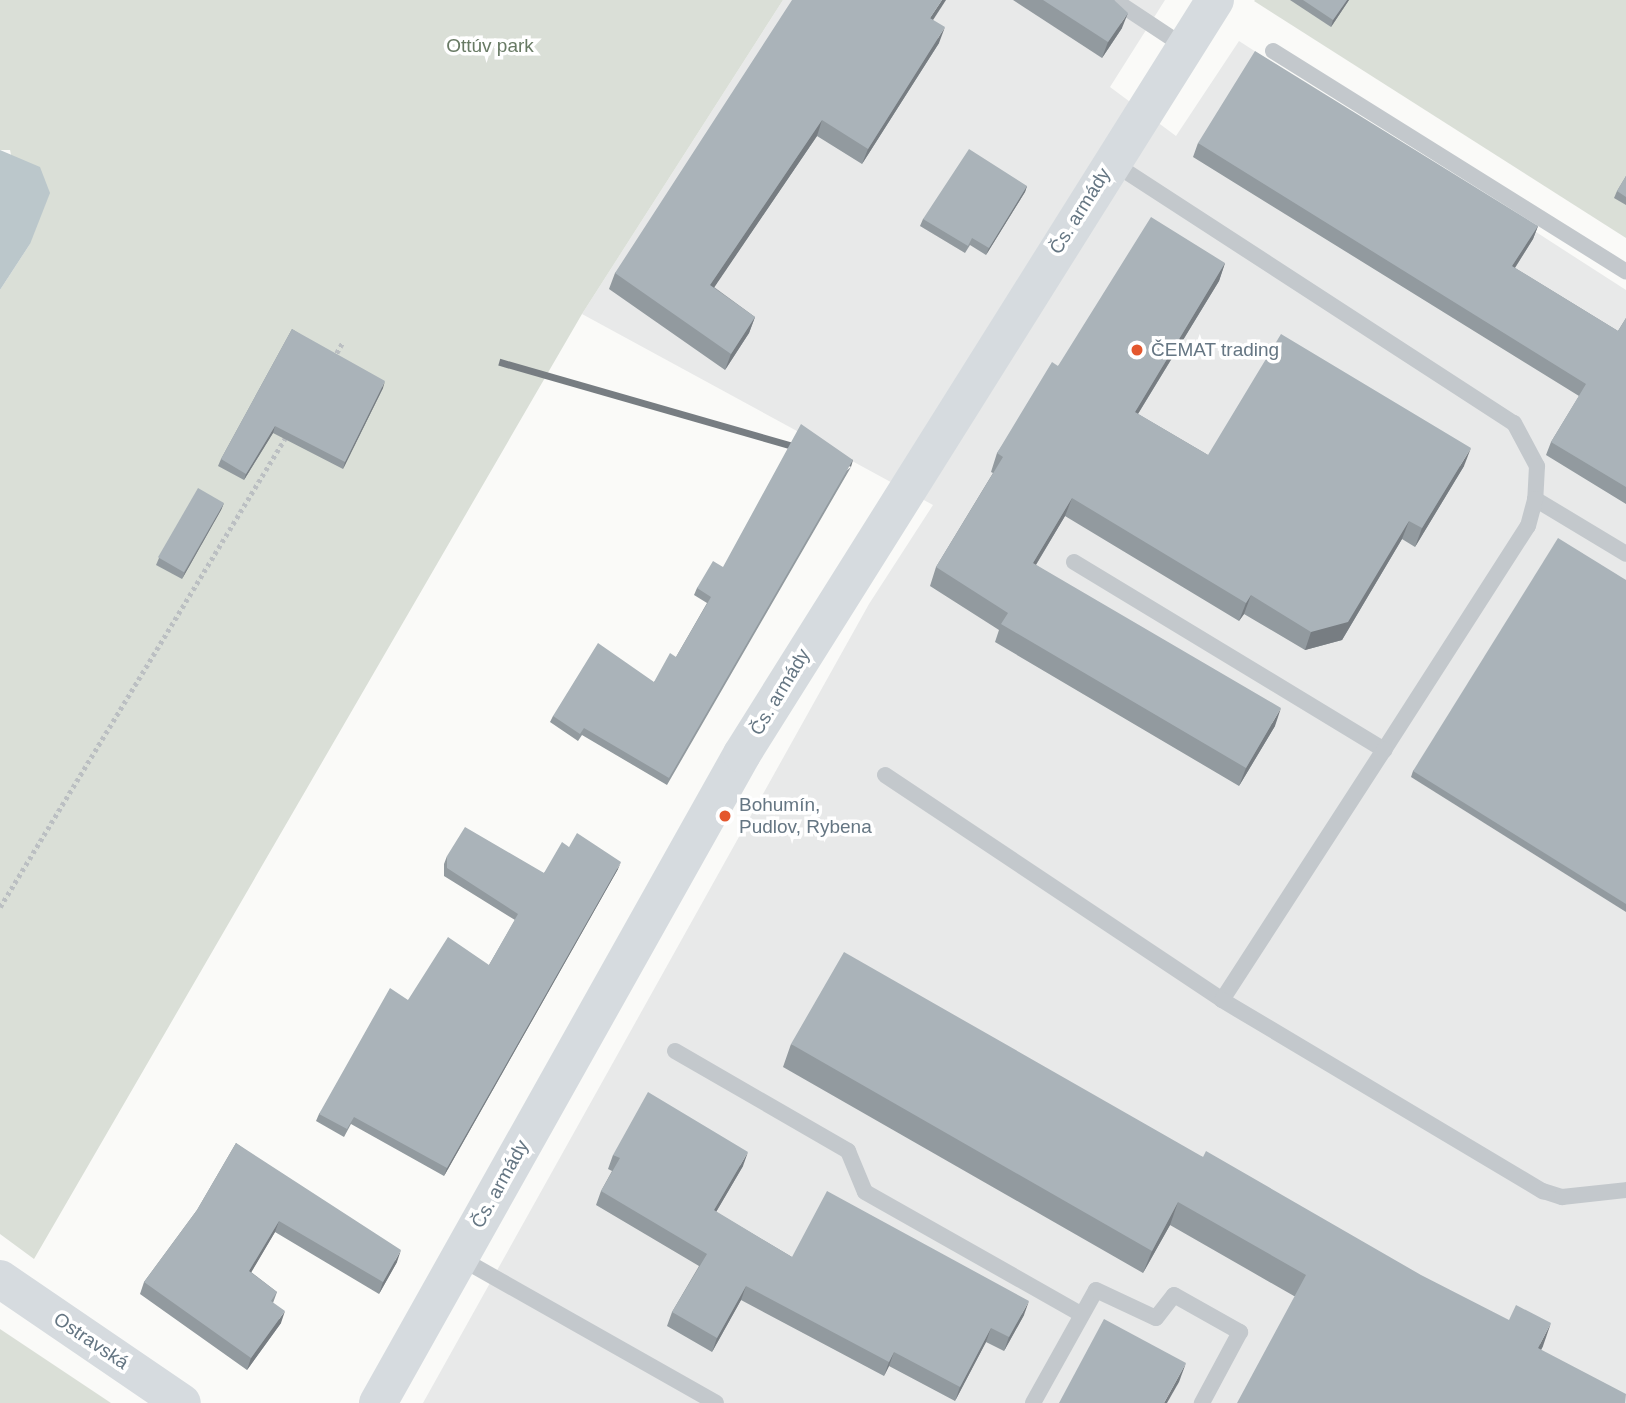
<!DOCTYPE html>
<meta charset="utf-8">
<style>
body{margin:0}
#map{position:relative;width:1626px;height:1403px;overflow:hidden;background:#fafaf8;font-family:Arial,sans-serif}
div>[style]{position:absolute}
.built>*{inset:0;background:#e8e9e9}
.green>*{inset:0;background:#dadfd7}
.water>*{inset:0;background:#bbc7cb}
.path>*{height:4.5px;margin-top:-2.25px;transform-origin:0;background:repeating-linear-gradient(90deg,#bbbfc2 0 3.5px,transparent 0 7px)}
.service>*{height:16px;margin:-8px;padding:0 8px;transform-origin:8px;border-radius:8px;background:#c3c8cc}
.secondary>*{height:38px;margin:-19px;padding:0 19px;transform-origin:19px;border-radius:19px;background:#d6dbdf}
.wall>*{inset:0;background:#929a9f}
.shaded-wall>*{inset:0;background:#777d82;transform-origin:0 0}
.building>*{inset:0;background:#aab3b9;transform-origin:0 0}
.dots>*{width:19px;height:19px;translate:-50% -50%;box-sizing:border-box;border:4px solid #fff;border-radius:50%}
span{translate:-50% -50%;white-space:nowrap;text-align:center;line-height:1.15;-webkit-text-stroke:7px #fff;paint-order:stroke}
.park-label{font-size:19px;color:#687a64}
.street-label{font-size:19px;color:#657683}
.poi-label{font-size:19px;color:#657683}
.left{translate:0 -50%;text-align:left}
</style>
<div id="map">
<div class="built">
<div style="clip-path:polygon(783px 0,1165px 0,1110px 87px,1176px 136px,1239px 41px,1626px 290px,1626px 1403px,423px 1403px,869px 604px,933px 505px,582px 314px)"></div>
</div>
<div class="green">
<div style="clip-path:polygon(0 0,783px 0,582px 314px,34px 1259px,0 1234px,0 290px,30px 244px,10px 150px,0 150px)"></div>
<div style="clip-path:polygon(1626px 0,1626px 238px,1254px 1px,1255px 0)"></div>
<div style="clip-path:polygon(0 1329px,111px 1403px,0 1403px)"></div>
</div>
<div class="water">
<div style="clip-path:polygon(0 150px,40px 167px,50px 193px,30px 244px,0 290px)"></div>
</div>
<div class="path">
<div style="left:333px;top:359px;width:20px;rotate:-60deg"></div>
<div style="left:0;top:907px;width:552px;rotate:-58.7deg"></div>
</div>
<div class="service">
<div style="left:1114px;top:0;width:85px;rotate:33.5deg"></div>
<div style="left:1273px;top:51px;width:416px;rotate:32deg"></div>
<div style="left:1113px;top:163px;width:478px;rotate:33deg"></div>
<div style="left:1514px;top:423px;width:49px;rotate:61.9deg"></div>
<div style="left:1537px;top:466px;width:33px;rotate:93deg"></div>
<div style="left:1535px;top:499px;width:106px;rotate:31.1deg"></div>
<div style="left:1074px;top:562px;width:363px;rotate:31.2deg"></div>
<div style="left:1384px;top:750px;width:266px;rotate:-57.3deg"></div>
<div style="left:1528px;top:526px;width:28px;rotate:-75deg"></div>
<div style="left:885px;top:775px;width:405px;rotate:33.7deg"></div>
<div style="left:1222px;top:1000px;width:298px;rotate:-57.1deg"></div>
<div style="left:1222px;top:1000px;width:374px;rotate:30.8deg"></div>
<div style="left:1543px;top:1191px;width:20px;rotate:18deg"></div>
<div style="left:1562px;top:1197px;width:64px;rotate:-6.2deg"></div>
<div style="left:675px;top:1051px;width:200px;rotate:30deg"></div>
<div style="left:848px;top:1151px;width:44px;rotate:67.5deg"></div>
<div style="left:865px;top:1192px;width:249px;rotate:29.5deg"></div>
<div style="left:460px;top:1258px;width:294px;rotate:29.5deg"></div>
<div style="left:1033px;top:1403px;width:129px;rotate:-60.9deg"></div>
<div style="left:1096px;top:1290px;width:66px;rotate:25deg"></div>
<div style="left:1156px;top:1318px;width:29px;rotate:-52deg"></div>
<div style="left:1174px;top:1295px;width:76px;rotate:29.3deg"></div>
<div style="left:1240px;top:1332px;width:81px;rotate:118.2deg"></div>
</div>
<div class="secondary">
<div style="left:0;top:1279px;width:220px;rotate:34.3deg"></div>
<div style="left:378px;top:1403px;width:744px;rotate:-60.71deg"></div>
<div style="left:742px;top:754px;width:890px;rotate:-57.9deg"></div>
</div>
<div class="wall">
<div style="clip-path:polygon(1013px 0,1114px 0,1122px 28px,1102px 58px)"></div>
<div style="clip-path:polygon(1290px 0,1349px 0,1331px 27px)"></div>
<div style="clip-path:polygon(933px 20px,939px 43px,862px 164px,817px 136px,714px 287px,755px 317px,749px 333px,725px 370px,609px 289px,615px 273px)"></div>
<div style="clip-path:polygon(1198px 143px,1538px 226px,1533px 239px,1515px 268px,1618px 331px,1626px 318px,1626px 504px,1546px 455px,1551px 442px,1579px 396px,1193px 157px)"></div>
<div style="clip-path:polygon(1626px 176px,1626px 205px,1614px 198px,1617px 191px)"></div>
<div style="clip-path:polygon(1027px 186px,1025px 192px,986px 255px,970px 245px,965px 253px,920px 226px,923px 219px)"></div>
<div style="clip-path:polygon(1225px 263px,1219px 281px,1138px 414px,1208px 455px,1464px 466px,1415px 547px,1402px 539px,1342px 640px,1305px 650px,1244px 614px,1239px 621px,1065px 516px,1036px 565px,1275px 726px,1239px 786px,995px 642px,999px 630px,930px 586px,936px 567px,993px 473px,991px 472px,997px 453px,1058px 366px)"></div>
<div style="clip-path:polygon(292px 329px,383px 388px,343px 469px,273px 433px,244px 480px,218px 466px,221px 459px)"></div>
<div style="clip-path:polygon(851px 467px,667px 785px,582px 735px,578px 741px,550px 722px,553px 716px,654px 682px,676px 657px,707px 603px,694px 595px,697px 588px)"></div>
<div style="clip-path:polygon(224px 503px,221px 510px,182px 579px,156px 565px,159px 558px)"></div>
<div style="clip-path:polygon(1626px 580px,1626px 912px,1411px 777px,1413px 771px)"></div>
<div style="clip-path:polygon(569px 847px,618px 869px,444px 1176px,351px 1124px,344px 1137px,316px 1121px,319px 1114px,408px 1000px,489px 965px,515px 920px,444px 876px,444px 864px,447px 856px,544px 873px)"></div>
<div style="clip-path:polygon(791px 1044px,1203px 1157px,1543px 1346px,1541px 1350px,1294px 1296px,1170px 1225px,1143px 1273px,783px 1067px)"></div>
<div style="clip-path:polygon(236px 1143px,397px 1262px,379px 1294px,275px 1232px,251px 1272px,277px 1292px,273px 1303px,281px 1323px,247px 1370px,140px 1294px,144px 1282px,197px 1210px)"></div>
<div style="clip-path:polygon(613px 1155px,743px 1166px,716px 1212px,792px 1257px,1024px 1315px,1004px 1351px,986px 1342px,955px 1401px,889px 1366px,884px 1376px,741px 1300px,712px 1352px,667px 1326px,672px 1312px,699px 1266px,596px 1205px,601px 1191px,612px 1171px,608px 1169px)"></div>
</div>
<div class="shaded-wall">
<div style="clip-path:polygon(942px 0,946px 0,924px 34px,930px 18px)"></div>
<div style="clip-path:polygon(1347px 0,1349px 0,1331px 27px,1333px 20px)"></div>
<div style="clip-path:polygon(1128px 13px,1122px 28px,1102px 58px,1108px 42px)"></div>
<div style="clip-path:polygon(945px 27px,939px 43px,862px 164px,868px 149px)"></div>
<div style="clip-path:polygon(822px 120px,817px 136px,705px 301px,710px 285px)"></div>
<div style="clip-path:polygon(1027px 186px,1025px 192px,986px 255px,989px 248px)"></div>
<div style="clip-path:polygon(1538px 226px,1533px 239px,1507px 280px,1512px 266px)"></div>
<div style="clip-path:polygon(1225px 263px,1219px 281px,1128px 430px,1135px 412px)"></div>
<div style="clip-path:polygon(755px 317px,749px 333px,725px 370px,731px 354px)"></div>
<div style="clip-path:polygon(385px 381px,383px 388px,343px 469px,345px 462px)"></div>
<div style="clip-path:polygon(275px 426px,273px 433px,244px 480px,246px 474px)"></div>
<div style="clip-path:polygon(1471px 448px,1464px 466px,1415px 547px,1422px 528px)"></div>
<div style="left:853px;top:460px;width:7px;height:367px;rotate:106deg"></div>
<div style="clip-path:polygon(1072px 498px,1065px 516px,1026px 581px,1033px 563px)"></div>
<div style="clip-path:polygon(224px 503px,221px 510px,182px 579px,185px 572px)"></div>
<div style="clip-path:polygon(1409px 521px,1402px 539px,1342px 640px,1305px 650px,1311px 632px)"></div>
<div style="clip-path:polygon(1251px 595px,1244px 614px,1239px 621px,1246px 603px)"></div>
<div style="clip-path:polygon(1281px 708px,1275px 726px,1239px 786px,1246px 768px)"></div>
<div style="clip-path:polygon(621px 862px,618px 869px,444px 1176px,447px 1168px)"></div>
<div style="clip-path:polygon(748px 1152px,743px 1166px,709px 1224px,714px 1210px)"></div>
<div style="clip-path:polygon(1178px 1202px,1170px 1225px,1143px 1273px,1152px 1251px)"></div>
<div style="clip-path:polygon(279px 1221px,275px 1232px,245px 1283px,249px 1271px)"></div>
<div style="clip-path:polygon(401px 1250px,397px 1262px,379px 1294px,383px 1282px)"></div>
<div style="clip-path:polygon(746px 1286px,741px 1300px,712px 1352px,717px 1338px)"></div>
<div style="clip-path:polygon(1029px 1301px,1024px 1315px,1004px 1351px,1009px 1337px)"></div>
<div style="clip-path:polygon(285px 1311px,281px 1323px,247px 1370px,251px 1358px)"></div>
<div style="clip-path:polygon(1551px 1323px,1543px 1346px,1530px 1371px,1538px 1348px)"></div>
<div style="clip-path:polygon(991px 1328px,986px 1342px,955px 1401px,960px 1387px)"></div>
<div style="clip-path:polygon(894px 1352px,889px 1366px,884px 1376px,889px 1362px)"></div>
<div style="clip-path:polygon(1186px 1363px,1179px 1382px,1167px 1403px,1164px 1403px)"></div>
</div>
<div class="building">
<div style="clip-path:polygon(792px 0,942px 0,930px 18px,945px 27px,868px 149px,822px 120px,710px 285px,755px 317px,731px 354px,615px 273px)"></div>
<div style="clip-path:polygon(1043px 0,1114px 0,1128px 13px,1108px 42px)"></div>
<div style="clip-path:polygon(1303px 0,1347px 0,1333px 20px)"></div>
<div style="clip-path:polygon(1255px 51px,1538px 226px,1512px 266px,1618px 331px,1626px 318px,1626px 487px,1551px 442px,1586px 384px,1198px 143px)"></div>
<div style="clip-path:polygon(969px 149px,1027px 186px,989px 248px,972px 238px,968px 246px,923px 219px)"></div>
<div style="clip-path:polygon(1626px 176px,1626px 197px,1617px 191px)"></div>
<div style="clip-path:polygon(1151px 217px,1225px 263px,1135px 412px,1208px 455px,1281px 334px,1471px 448px,1422px 528px,1409px 521px,1348px 622px,1311px 632px,1251px 595px,1246px 603px,1072px 498px,1033px 563px,1281px 708px,1246px 768px,1001px 624px,1008px 613px,936px 567px,1003px 457px,997px 453px,1052px 362px,1058px 366px)"></div>
<div style="clip-path:polygon(292px 329px,385px 381px,345px 462px,275px 426px,246px 474px,221px 459px)"></div>
<div style="clip-path:polygon(801px 424px,853px 460px,669px 778px,584px 728px,580px 734px,553px 716px,598px 643px,654px 682px,670px 653px,676px 657px,711px 597px,697px 588px,713px 561px,723px 567px)"></div>
<div style="left:198px;top:488px;width:30px;height:80px;rotate:30deg"></div>
<div style="clip-path:polygon(1558px 538px,1626px 580px,1626px 904px,1413px 771px)"></div>
<div style="clip-path:polygon(465px 827px,544px 873px,562px 842px,569px 847px,577px 833px,621px 862px,447px 1168px,354px 1117px,347px 1129px,319px 1114px,390px 988px,408px 1000px,448px 937px,489px 965px,518px 914px,447px 868px,447px 856px)"></div>
<div style="clip-path:polygon(844px 952px,1203px 1157px,1206px 1151px,1421px 1275px,1509px 1320px,1516px 1305px,1551px 1323px,1538px 1348px,1626px 1394px,1625px 1403px,1237px 1403px,1306px 1275px,1178px 1202px,1152px 1251px,791px 1044px)"></div>
<div style="clip-path:polygon(648px 1092px,748px 1152px,714px 1210px,792px 1257px,827px 1191px,1029px 1301px,1009px 1337px,991px 1328px,960px 1387px,894px 1352px,889px 1362px,746px 1286px,717px 1338px,672px 1312px,707px 1254px,601px 1191px,620px 1158px,613px 1155px)"></div>
<div style="clip-path:polygon(236px 1143px,401px 1250px,383px 1282px,279px 1221px,249px 1271px,277px 1292px,271px 1301px,285px 1311px,251px 1358px,144px 1282px,197px 1210px)"></div>
<div style="clip-path:polygon(1104px 1319px,1186px 1363px,1164px 1403px,1059px 1403px)"></div>
</div>
<div class="dots">
<div style="left:1137px;top:350px;background:#e4572e"></div>
<div style="left:725px;top:816px;background:#e4572e"></div>
</div>
<div class="park-label">
<span style="left:490px;top:46px">Ottúv park</span>
</div>
<div class="street-label">
<span style="left:1080px;top:211px;rotate:-58deg">Čs. armády</span>
<span style="left:780px;top:692px;rotate:-59deg">Čs. armády</span>
<span style="left:500px;top:1184px;rotate:-61deg">Čs. armády</span>
<span style="left:91px;top:1341px;rotate:34deg">Ostravská</span>
</div>
<div class="poi-label">
<span class="left" style="left:1151px;top:350px">ČEMAT trading</span>
<span class="left" style="left:739px;top:816px">Bohumín,<br>Pudlov, Rybena</span>
</div>
</div>
